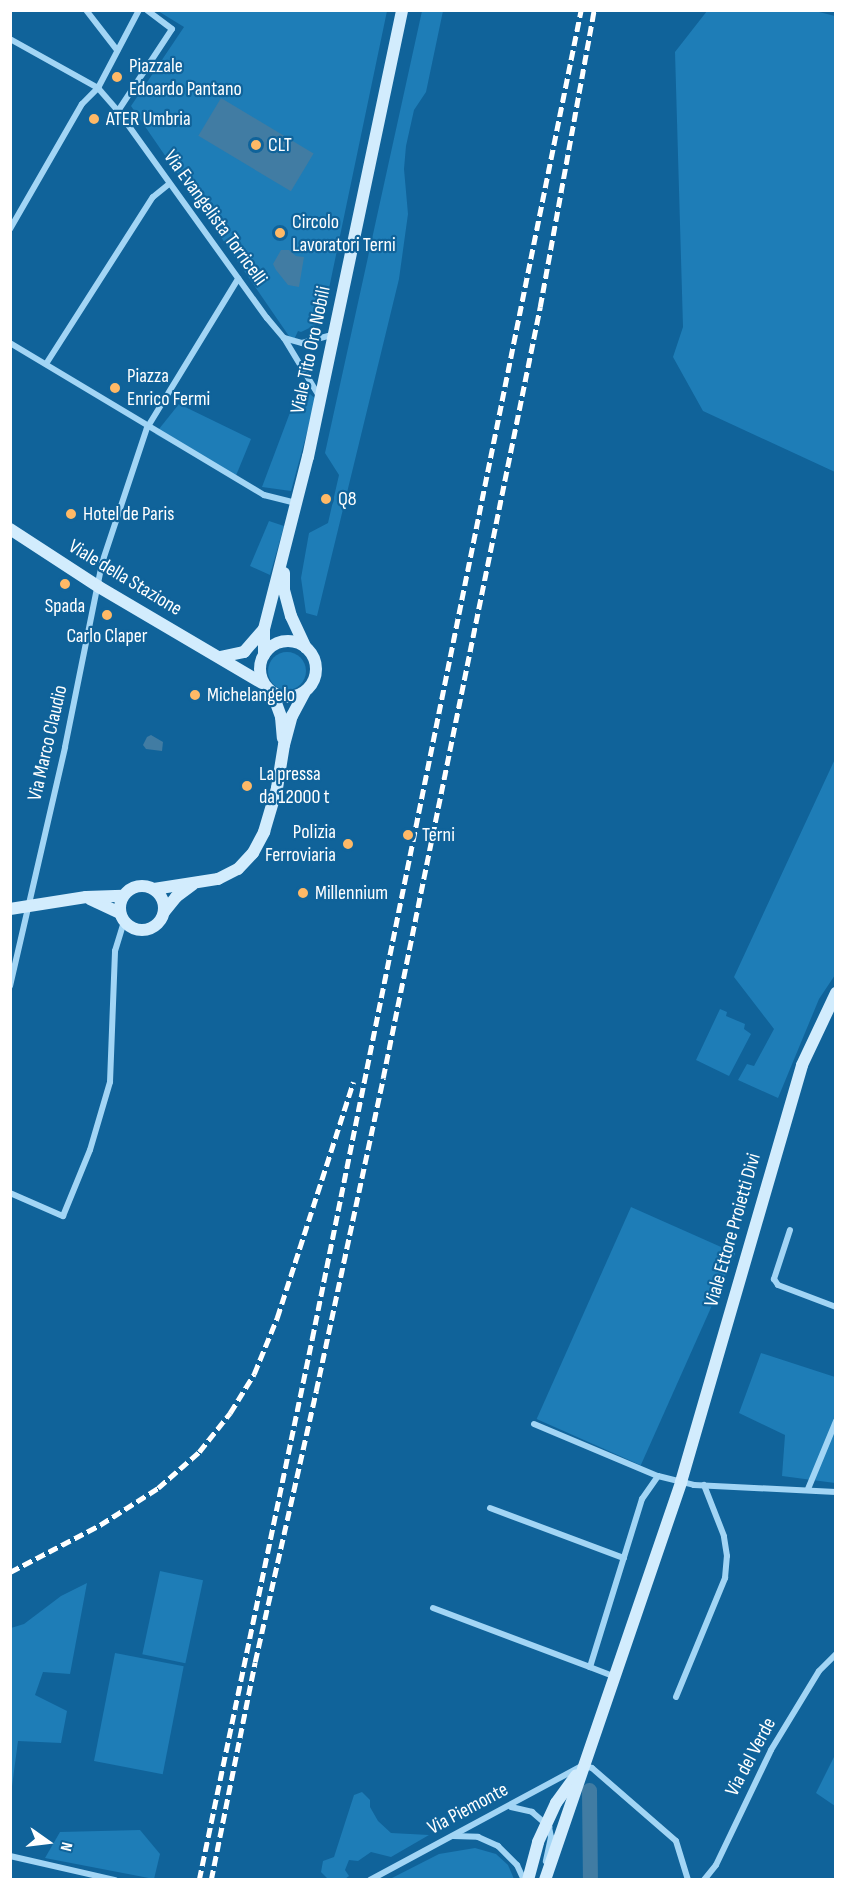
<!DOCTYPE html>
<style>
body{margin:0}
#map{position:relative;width:846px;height:1890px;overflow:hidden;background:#10639a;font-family:"Sofia Sans Condensed",sans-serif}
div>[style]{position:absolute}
.green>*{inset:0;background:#1e7db7;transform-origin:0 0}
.round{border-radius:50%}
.water>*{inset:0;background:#417ca3;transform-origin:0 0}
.canal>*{height:15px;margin:-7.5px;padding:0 7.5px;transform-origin:7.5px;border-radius:7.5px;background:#417ca3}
.street>*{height:6px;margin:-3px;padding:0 3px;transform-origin:3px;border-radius:3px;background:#a2d5f5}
.secondary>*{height:12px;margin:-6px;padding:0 6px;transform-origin:6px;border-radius:6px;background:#d2ecfd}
.secondary>.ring{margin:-6px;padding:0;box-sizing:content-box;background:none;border:12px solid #d2ecfd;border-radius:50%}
.rail>*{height:4.5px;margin-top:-2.25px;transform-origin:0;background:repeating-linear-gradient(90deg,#fff 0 10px,transparent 0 14.5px)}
.dots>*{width:16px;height:16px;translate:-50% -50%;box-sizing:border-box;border:3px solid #10639a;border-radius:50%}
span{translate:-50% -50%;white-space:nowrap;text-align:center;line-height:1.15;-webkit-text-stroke:4.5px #10639a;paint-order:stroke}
.poi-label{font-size:20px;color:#fff}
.left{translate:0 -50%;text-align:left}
.right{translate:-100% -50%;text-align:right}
.street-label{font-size:20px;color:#fff}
.frame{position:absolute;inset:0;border:12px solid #fff;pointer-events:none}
.north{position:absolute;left:18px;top:1812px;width:60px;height:60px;-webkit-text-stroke:4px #10639a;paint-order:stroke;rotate:104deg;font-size:16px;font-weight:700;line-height:24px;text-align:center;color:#fff}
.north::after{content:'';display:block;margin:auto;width:21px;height:27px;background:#fff;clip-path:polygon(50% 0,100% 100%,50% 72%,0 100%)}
</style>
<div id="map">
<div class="green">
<div style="clip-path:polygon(811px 10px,835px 16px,835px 472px,703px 411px,673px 357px,683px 327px,675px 52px,707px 11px)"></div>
<div style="clip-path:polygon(158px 11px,387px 11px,322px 322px,301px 332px,298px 331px,293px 342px,131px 106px,184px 27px)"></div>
<div style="clip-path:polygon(422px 11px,443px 11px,426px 92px,414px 110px,406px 146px,404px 169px,408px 214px,399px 279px,317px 616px,306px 613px,301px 578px,309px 533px,328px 523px,339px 475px,325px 453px)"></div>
<div style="clip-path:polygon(300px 386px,316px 399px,291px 491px,262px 487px)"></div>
<div style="clip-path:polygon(179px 404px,251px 439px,235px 478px,155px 434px)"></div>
<div style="clip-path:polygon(269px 521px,284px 526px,270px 575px,250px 566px)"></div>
<div class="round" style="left:268px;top:652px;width:38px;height:38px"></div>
<div style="clip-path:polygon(835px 759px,835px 975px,819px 999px,778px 1098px,738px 1080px,747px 1064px,754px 1066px,774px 1029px,734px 977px)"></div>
<div style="clip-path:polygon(720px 1009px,727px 1012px,726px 1016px,745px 1024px,744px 1029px,751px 1034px,729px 1076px,696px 1060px)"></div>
<div style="left:631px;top:1207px;width:114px;height:232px;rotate:24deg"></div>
<div style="clip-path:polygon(761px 1353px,835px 1377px,835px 1483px,782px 1476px,785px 1435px,739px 1413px)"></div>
<div style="left:160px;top:1571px;width:44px;height:85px;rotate:12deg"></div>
<div style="clip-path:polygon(87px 1583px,70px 1674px,43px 1672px,35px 1695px,67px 1711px,61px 1743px,18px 1741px,11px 1794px,11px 1628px,24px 1624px,61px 1596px)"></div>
<div style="left:115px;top:1653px;width:70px;height:110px;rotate:11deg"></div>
<div style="clip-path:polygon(835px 1755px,835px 1806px,816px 1793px)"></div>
<div style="clip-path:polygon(362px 1792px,370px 1800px,370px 1807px,378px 1821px,391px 1833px,429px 1835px,391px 1857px,371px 1852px,358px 1861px,349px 1860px,345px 1870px,349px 1876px,345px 1879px,328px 1879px,321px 1872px,323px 1861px,334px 1857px,354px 1795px)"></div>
<div style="clip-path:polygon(140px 1830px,160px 1854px,154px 1879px,45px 1858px,60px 1832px)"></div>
<div style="clip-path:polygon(475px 1848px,496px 1854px,508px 1865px,514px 1879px,390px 1879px,439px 1854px)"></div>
</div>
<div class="water">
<div style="left:221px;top:98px;width:108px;height:44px;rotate:31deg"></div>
<div style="clip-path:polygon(281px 250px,289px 250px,296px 256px,304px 257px,299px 287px,288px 285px,276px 270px,273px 264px)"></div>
<div style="clip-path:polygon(151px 735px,163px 742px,162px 751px,146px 749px,143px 745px,147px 737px)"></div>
</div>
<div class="canal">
<div style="left:589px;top:1790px;width:90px;rotate:89.4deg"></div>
</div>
<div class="street">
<div style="left:86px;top:10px;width:51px;rotate:52.2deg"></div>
<div style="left:10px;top:39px;width:101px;rotate:29.1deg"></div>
<div style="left:98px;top:88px;width:30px;rotate:49deg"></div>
<div style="left:118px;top:111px;width:255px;rotate:54.3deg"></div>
<div style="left:267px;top:318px;width:26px;rotate:50deg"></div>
<div style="left:284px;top:338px;width:19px;rotate:16deg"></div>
<div style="left:302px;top:343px;width:34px;rotate:-15deg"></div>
<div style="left:118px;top:111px;width:98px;rotate:-56.6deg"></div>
<div style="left:172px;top:29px;width:31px;rotate:-143deg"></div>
<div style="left:10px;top:229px;width:144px;rotate:-60.1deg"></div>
<div style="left:82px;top:104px;width:23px;rotate:-45deg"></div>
<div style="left:98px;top:88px;width:88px;rotate:-62.3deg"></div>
<div style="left:284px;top:338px;width:68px;rotate:58.9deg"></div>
<div style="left:10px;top:343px;width:296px;rotate:30.9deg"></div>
<div style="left:264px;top:495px;width:34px;rotate:14deg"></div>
<div style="left:46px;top:364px;width:198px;rotate:-57.4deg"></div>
<div style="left:153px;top:197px;width:21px;rotate:-39deg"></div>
<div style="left:10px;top:986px;width:245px;rotate:-77deg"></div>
<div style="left:65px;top:747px;width:188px;rotate:-78.6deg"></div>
<div style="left:102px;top:563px;width:142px;rotate:-71.6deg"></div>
<div style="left:147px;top:428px;width:175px;rotate:-58.6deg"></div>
<div style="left:10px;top:1193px;width:58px;rotate:23.5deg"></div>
<div style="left:63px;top:1216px;width:71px;rotate:-67.8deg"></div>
<div style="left:90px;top:1150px;width:71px;rotate:-73.6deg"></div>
<div style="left:110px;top:1082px;width:131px;rotate:-87.8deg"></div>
<div style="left:115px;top:951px;width:30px;rotate:-73deg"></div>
<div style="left:790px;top:1230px;width:52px;rotate:108.1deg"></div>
<div style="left:774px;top:1279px;width:7px;rotate:56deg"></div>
<div style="left:778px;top:1285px;width:62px;rotate:20.8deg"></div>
<div style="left:534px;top:1424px;width:134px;rotate:22.8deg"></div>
<div style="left:808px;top:1489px;width:74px;rotate:-67.6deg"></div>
<div style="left:490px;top:1508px;width:143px;rotate:20.5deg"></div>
<div style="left:433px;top:1608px;width:168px;rotate:20.6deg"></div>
<div style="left:613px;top:1676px;width:25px;rotate:-159deg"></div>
<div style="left:590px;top:1667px;width:176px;rotate:-72.8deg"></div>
<div style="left:642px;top:1499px;width:28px;rotate:-55deg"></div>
<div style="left:658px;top:1476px;width:37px;rotate:14deg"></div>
<div style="left:694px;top:1485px;width:142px;rotate:2.8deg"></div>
<div style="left:676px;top:1697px;width:129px;rotate:-67.6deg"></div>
<div style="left:725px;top:1578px;width:22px;rotate:-85deg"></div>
<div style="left:727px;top:1556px;width:20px;rotate:-99deg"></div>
<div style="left:724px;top:1536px;width:55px;rotate:-111.4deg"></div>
<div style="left:511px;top:1807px;width:22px;rotate:13deg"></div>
<div style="left:532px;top:1812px;width:23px;rotate:41deg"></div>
<div style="left:549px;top:1827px;width:10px;rotate:79deg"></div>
<div style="left:551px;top:1837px;width:25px;rotate:102deg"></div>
<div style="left:453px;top:1836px;width:25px;rotate:2deg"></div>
<div style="left:478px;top:1837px;width:22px;rotate:24deg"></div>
<div style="left:498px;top:1846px;width:27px;rotate:45deg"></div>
<div style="left:517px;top:1865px;width:17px;rotate:65deg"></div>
<div style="left:10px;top:1856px;width:108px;rotate:12.9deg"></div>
<div style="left:370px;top:1880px;width:241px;rotate:-28.3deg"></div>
<div style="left:582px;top:1766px;width:10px;rotate:11deg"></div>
<div style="left:592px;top:1768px;width:111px;rotate:41deg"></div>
<div style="left:676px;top:1841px;width:41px;rotate:72.9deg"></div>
<div style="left:704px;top:1880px;width:19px;rotate:-51deg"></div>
<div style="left:716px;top:1865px;width:127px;rotate:-64.4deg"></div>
<div style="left:771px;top:1750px;width:92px;rotate:-58.7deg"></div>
<div style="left:819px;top:1671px;width:24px;rotate:-45deg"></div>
</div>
<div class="secondary">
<div style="left:10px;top:529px;width:106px;rotate:33.1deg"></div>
<div style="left:99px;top:587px;width:191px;rotate:30.5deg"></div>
<div style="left:284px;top:573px;width:17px;rotate:90deg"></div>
<div style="left:284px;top:590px;width:27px;rotate:75deg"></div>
<div style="left:291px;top:616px;width:35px;rotate:65deg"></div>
<div class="ring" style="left:260px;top:641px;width:44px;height:44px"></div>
<div style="left:264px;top:655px;width:26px;rotate:-90deg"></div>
<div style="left:264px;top:629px;width:178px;rotate:-75.7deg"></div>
<div style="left:308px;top:457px;width:457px;rotate:-78.1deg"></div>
<div style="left:220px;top:657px;width:25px;rotate:-12deg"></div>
<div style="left:244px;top:652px;width:30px;rotate:-49deg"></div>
<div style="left:272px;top:692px;width:27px;rotate:70deg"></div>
<div style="left:281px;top:717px;width:21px;rotate:85deg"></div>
<div class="ring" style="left:120px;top:886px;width:32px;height:32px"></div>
<div style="left:154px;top:889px;width:65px;rotate:-8.9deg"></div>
<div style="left:218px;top:879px;width:22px;rotate:-27deg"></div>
<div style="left:238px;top:869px;width:22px;rotate:-47deg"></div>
<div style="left:253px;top:853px;width:24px;rotate:-62deg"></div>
<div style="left:264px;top:832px;width:46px;rotate:-73.5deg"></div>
<div style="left:277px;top:788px;width:44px;rotate:-80.8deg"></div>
<div style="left:284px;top:745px;width:30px;rotate:-75deg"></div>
<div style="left:292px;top:716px;width:27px;rotate:-62deg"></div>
<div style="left:90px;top:899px;width:33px;rotate:25deg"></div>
<div style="left:10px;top:909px;width:77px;rotate:-9deg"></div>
<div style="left:86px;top:897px;width:37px;rotate:-2deg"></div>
<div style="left:164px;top:912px;width:19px;rotate:-51deg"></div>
<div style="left:176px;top:897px;width:21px;rotate:-37deg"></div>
<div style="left:528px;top:1880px;width:39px;rotate:-75deg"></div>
<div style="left:538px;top:1842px;width:43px;rotate:-65.2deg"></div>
<div style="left:556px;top:1803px;width:34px;rotate:-54deg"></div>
<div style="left:545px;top:1880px;width:421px;rotate:-71.1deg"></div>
<div style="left:681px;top:1482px;width:434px;rotate:-73.8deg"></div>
<div style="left:802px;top:1065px;width:80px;rotate:-64.7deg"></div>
</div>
<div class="rail">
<div style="left:10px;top:1572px;width:102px;rotate:-27.6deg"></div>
<div style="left:100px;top:1525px;width:69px;rotate:-32.5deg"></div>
<div style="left:158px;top:1488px;width:55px;rotate:-41.3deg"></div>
<div style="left:199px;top:1452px;width:50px;rotate:-51.5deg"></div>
<div style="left:230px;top:1413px;width:46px;rotate:-58.4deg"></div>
<div style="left:254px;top:1374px;width:61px;rotate:-67.7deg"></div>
<div style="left:277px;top:1318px;width:248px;rotate:-72.1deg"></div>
<div style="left:199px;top:1880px;width:553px;rotate:-78.2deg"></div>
<div style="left:312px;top:1339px;width:1356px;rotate:-78.56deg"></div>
<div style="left:211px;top:1880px;width:222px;rotate:-78.6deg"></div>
<div style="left:255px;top:1662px;width:278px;rotate:-77.3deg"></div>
<div style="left:316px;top:1391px;width:320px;rotate:-77.9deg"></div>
<div style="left:383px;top:1078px;width:787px;rotate:-78.49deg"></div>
<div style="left:540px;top:307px;width:302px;rotate:-79.7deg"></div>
</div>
<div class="dots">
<div style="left:117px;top:77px;background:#ffb966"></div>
<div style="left:94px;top:119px;background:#ffb966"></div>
<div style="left:256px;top:145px;background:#ffb966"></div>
<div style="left:280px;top:233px;background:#ffb966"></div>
<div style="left:115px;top:388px;background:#ffb966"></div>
<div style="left:326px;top:499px;background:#ffb966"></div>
<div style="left:71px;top:514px;background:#ffb966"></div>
<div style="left:65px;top:584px;background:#ffb966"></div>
<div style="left:107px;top:615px;background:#ffb966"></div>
<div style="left:195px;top:695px;background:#ffb966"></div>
<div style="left:247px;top:786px;background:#ffb966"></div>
<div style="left:408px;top:835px;background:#ffb966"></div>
<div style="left:348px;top:844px;background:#ffb966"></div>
<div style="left:303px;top:893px;background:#ffb966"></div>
</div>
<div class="poi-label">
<span class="left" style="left:129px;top:78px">Piazzale<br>Edoardo Pantano</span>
<span class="left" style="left:106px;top:119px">ATER Umbria</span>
<span class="left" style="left:268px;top:145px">CLT</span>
<span class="left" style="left:292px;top:234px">Circolo<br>Lavoratori Terni</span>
<span class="left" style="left:127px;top:388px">Piazza<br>Enrico Fermi</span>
<span class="left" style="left:338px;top:499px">Q8</span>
<span class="left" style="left:83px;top:514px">Hotel de Paris</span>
<span style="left:65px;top:606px">Spada</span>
<span style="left:107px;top:636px">Carlo Claper</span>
<span class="left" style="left:207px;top:695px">Michelangelo</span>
<span class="left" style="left:259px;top:786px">La pressa<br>da 12000 t</span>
<span class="right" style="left:336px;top:844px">Polizia<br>Ferroviaria</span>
<span class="left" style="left:422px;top:835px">Terni</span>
<span class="left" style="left:315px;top:893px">Millennium</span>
</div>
<div class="street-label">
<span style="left:215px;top:218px;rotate:54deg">Via Evangelista Torricelli</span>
<span style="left:311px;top:350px;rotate:-78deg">Viale Tito Oro Nobili</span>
<span style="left:125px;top:578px;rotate:31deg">Viale della Stazione</span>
<span style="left:48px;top:743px;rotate:-77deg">Via Marco Claudio</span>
<span style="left:733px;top:1230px;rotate:-74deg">Viale Ettore Proietti Divi</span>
<span style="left:751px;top:1757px;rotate:-62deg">Via del Verde</span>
<span style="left:468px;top:1809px;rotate:-28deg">Via Piemonte</span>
</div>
<div class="frame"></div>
<div class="north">N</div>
</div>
